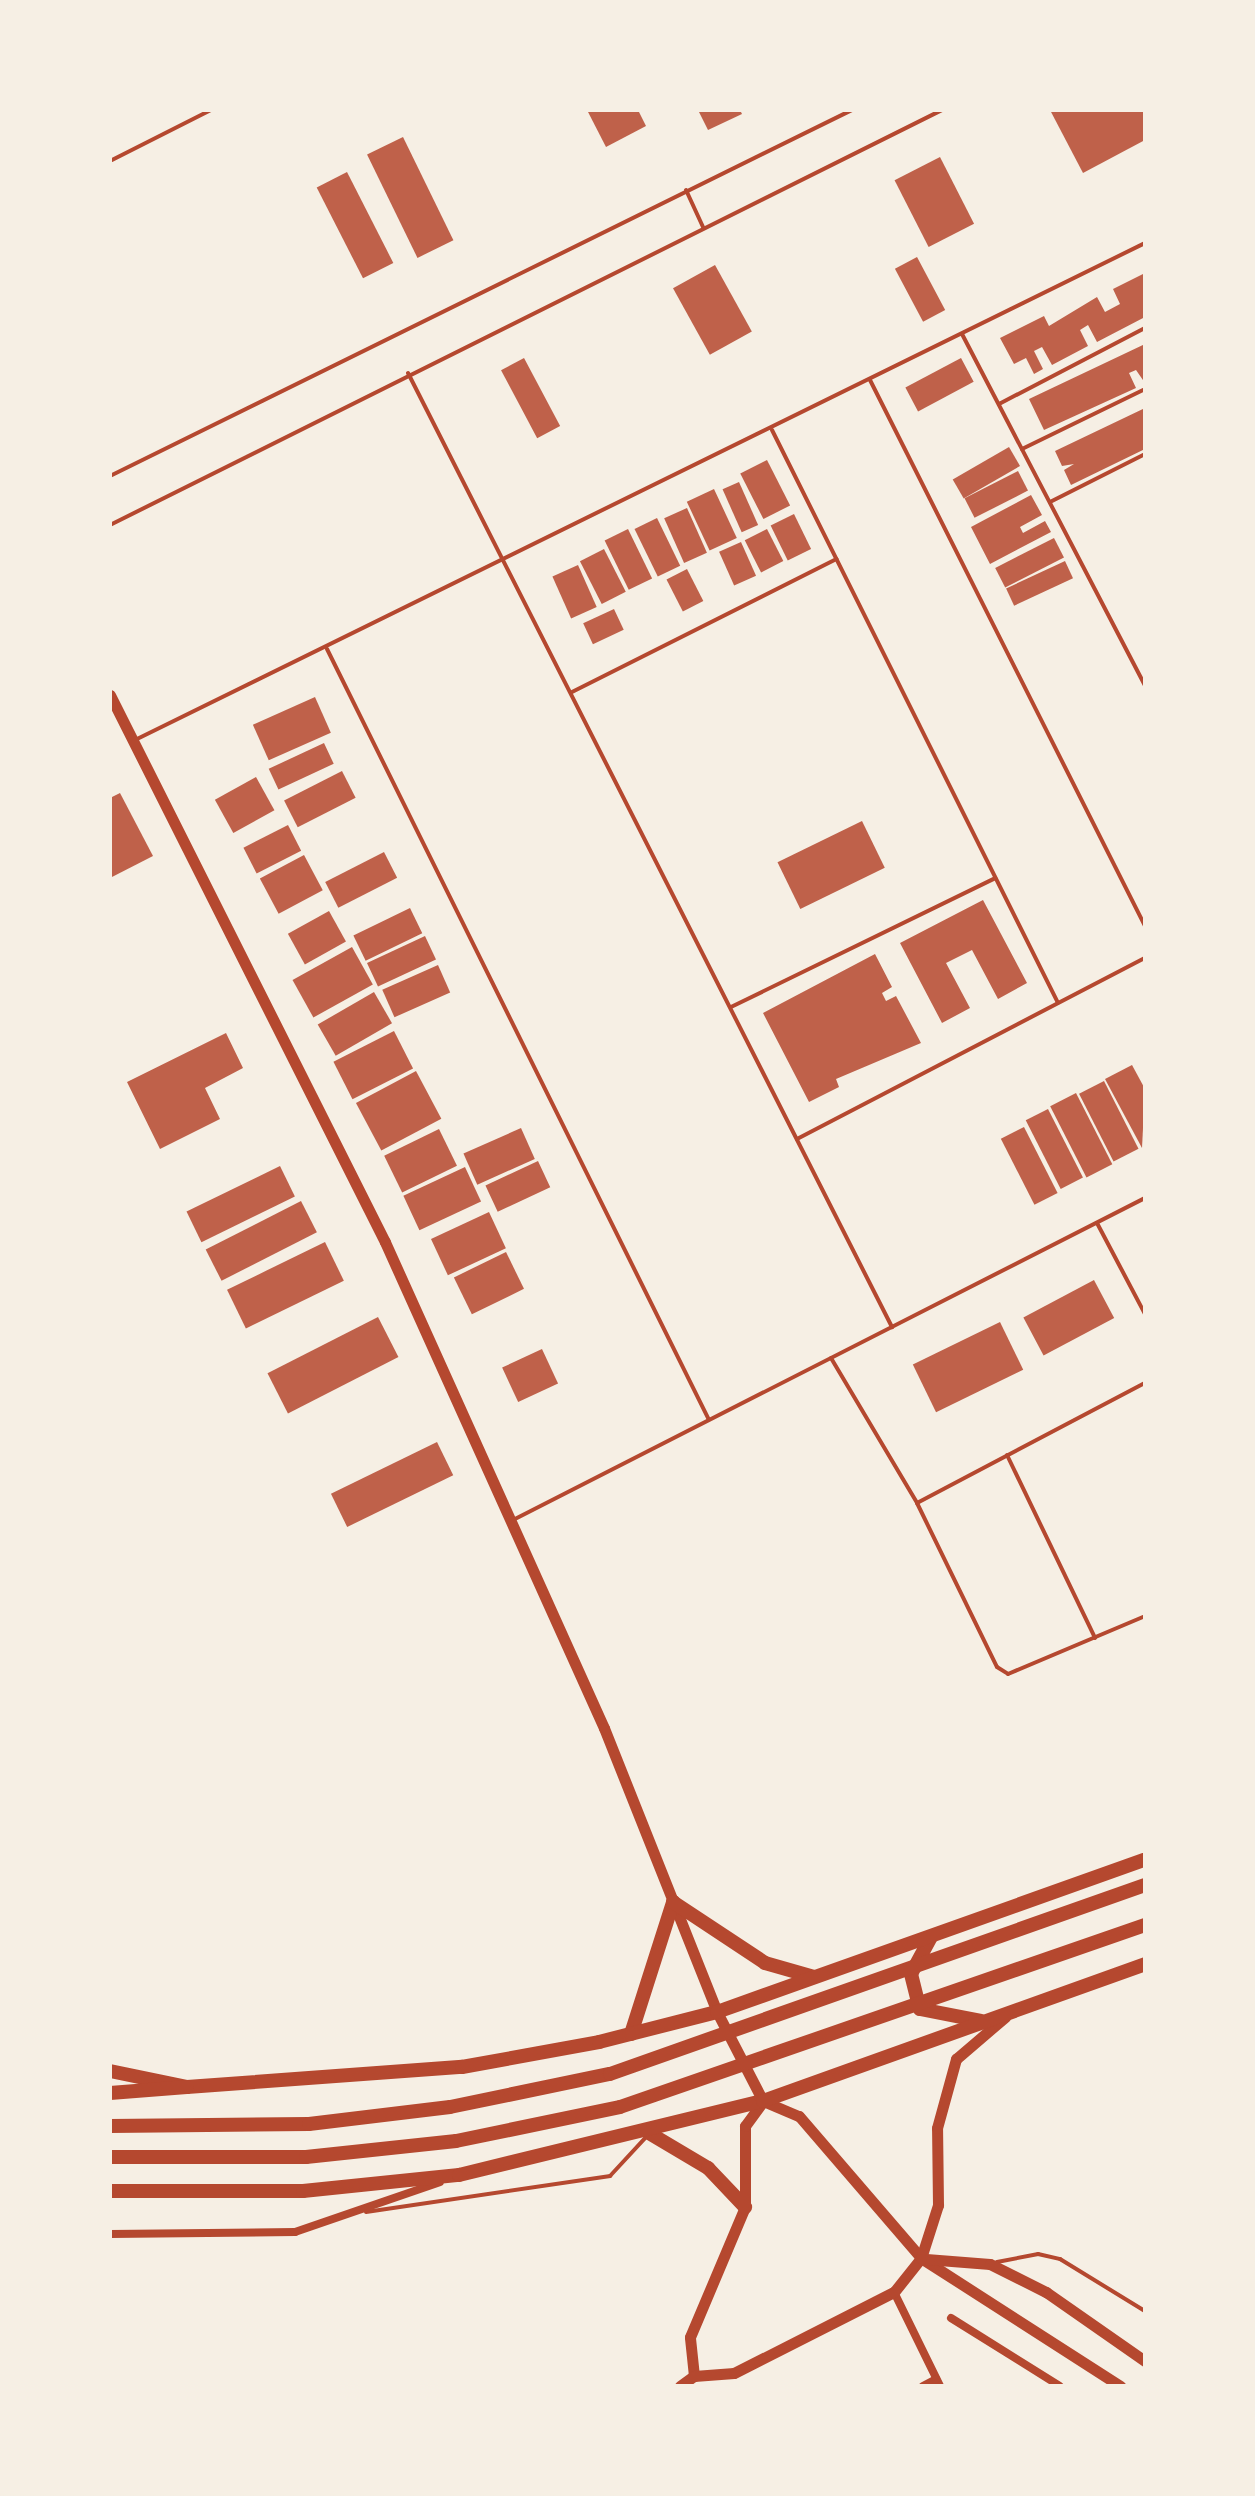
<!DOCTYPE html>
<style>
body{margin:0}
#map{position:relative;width:1255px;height:2496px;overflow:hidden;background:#f6efe4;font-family:Lato,sans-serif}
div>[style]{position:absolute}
.building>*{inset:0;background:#bf614a;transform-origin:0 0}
.service>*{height:4px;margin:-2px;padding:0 2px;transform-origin:2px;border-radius:2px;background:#b5482f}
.minor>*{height:8px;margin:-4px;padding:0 4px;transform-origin:4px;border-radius:4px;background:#b5482f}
.tertiary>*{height:11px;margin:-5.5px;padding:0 5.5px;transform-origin:5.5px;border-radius:5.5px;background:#b5482f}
.primary>*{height:14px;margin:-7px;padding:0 7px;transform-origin:7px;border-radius:7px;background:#b5482f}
.trunk>*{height:14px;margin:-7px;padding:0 7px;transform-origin:7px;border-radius:7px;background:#b5482f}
span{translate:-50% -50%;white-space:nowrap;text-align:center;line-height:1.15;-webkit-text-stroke:8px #f6efe4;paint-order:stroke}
.frame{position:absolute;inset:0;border:112px solid #f6efe4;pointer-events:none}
</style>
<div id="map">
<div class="building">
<div style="clip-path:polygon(587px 110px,638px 110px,646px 126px,606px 147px)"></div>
<div style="clip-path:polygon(698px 110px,740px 110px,742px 114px,708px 130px)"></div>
<div style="clip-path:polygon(1050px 110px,1145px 110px,1145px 140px,1083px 173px)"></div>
<div style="left:403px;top:137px;width:115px;height:40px;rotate:64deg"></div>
<div style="left:940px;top:157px;width:75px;height:51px;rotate:63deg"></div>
<div style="left:347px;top:172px;width:102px;height:34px;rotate:63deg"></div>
<div style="left:917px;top:257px;width:60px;height:25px;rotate:62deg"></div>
<div style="left:715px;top:265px;width:76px;height:48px;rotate:61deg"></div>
<div style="clip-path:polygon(1145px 273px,1145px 317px,1097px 342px,1088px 325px,1080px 330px,1088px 346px,1052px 365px,1042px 347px,1034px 351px,1043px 369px,1034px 374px,1026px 358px,1014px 364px,1000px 338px,1044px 316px,1049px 326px,1097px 297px,1105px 312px,1120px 304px,1113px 289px)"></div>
<div style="clip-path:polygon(1145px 344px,1145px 383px,1136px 370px,1129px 373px,1136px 388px,1044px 430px,1029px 399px)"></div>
<div style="left:524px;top:358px;width:77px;height:26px;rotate:62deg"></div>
<div style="left:961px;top:358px;width:27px;height:63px;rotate:62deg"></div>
<div style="clip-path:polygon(1145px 408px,1145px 449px,1071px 485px,1064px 470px,1074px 464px,1062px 466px,1055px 451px)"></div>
<div style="left:1009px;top:447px;width:22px;height:65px;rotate:60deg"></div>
<div style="left:767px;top:460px;width:51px;height:30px;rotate:63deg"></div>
<div style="left:1018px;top:471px;width:22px;height:60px;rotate:63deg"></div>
<div style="left:739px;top:482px;width:47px;height:18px;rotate:66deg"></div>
<div style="left:714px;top:489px;width:54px;height:30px;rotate:65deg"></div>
<div style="clip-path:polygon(1031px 495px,1042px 515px,1020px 527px,1023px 533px,1045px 521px,1051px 532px,990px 564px,971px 527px)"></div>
<div style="left:687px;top:508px;width:49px;height:25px;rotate:66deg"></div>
<div style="left:794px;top:514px;width:39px;height:26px;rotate:64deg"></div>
<div style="left:657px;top:518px;width:53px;height:25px;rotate:64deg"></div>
<div style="left:628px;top:529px;width:55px;height:26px;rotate:64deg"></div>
<div style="left:767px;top:529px;width:36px;height:25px;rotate:63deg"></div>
<div style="left:1054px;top:538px;width:22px;height:66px;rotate:63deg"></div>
<div style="left:741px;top:542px;width:37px;height:24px;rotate:66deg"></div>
<div style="left:604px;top:549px;width:48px;height:27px;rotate:63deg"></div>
<div style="left:1065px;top:561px;width:19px;height:65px;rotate:65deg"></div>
<div style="left:578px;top:565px;width:46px;height:28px;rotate:66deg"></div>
<div style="left:687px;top:569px;width:36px;height:23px;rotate:63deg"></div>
<div style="left:614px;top:609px;width:23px;height:34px;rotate:65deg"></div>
<div style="left:315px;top:697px;width:39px;height:68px;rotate:66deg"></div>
<div style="left:324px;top:743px;width:23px;height:61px;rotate:65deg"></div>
<div style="left:342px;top:771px;width:30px;height:65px;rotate:63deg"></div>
<div style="left:256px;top:777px;width:38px;height:47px;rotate:61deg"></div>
<div style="clip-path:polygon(120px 793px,153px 856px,110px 878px,110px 798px)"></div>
<div style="left:862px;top:821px;width:52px;height:94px;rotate:64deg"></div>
<div style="left:288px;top:825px;width:29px;height:50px;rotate:63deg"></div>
<div style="left:384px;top:852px;width:29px;height:66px;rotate:63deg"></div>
<div style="left:304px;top:855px;width:40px;height:50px;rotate:62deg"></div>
<div style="clip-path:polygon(983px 900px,1027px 983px,998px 999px,972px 950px,946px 963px,970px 1008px,942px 1023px,900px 943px)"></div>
<div style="left:410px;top:908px;width:28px;height:63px;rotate:64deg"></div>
<div style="left:329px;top:911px;width:35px;height:47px;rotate:61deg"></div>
<div style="left:425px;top:936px;width:26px;height:64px;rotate:65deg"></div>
<div style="left:352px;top:947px;width:43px;height:68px;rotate:61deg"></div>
<div style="clip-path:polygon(875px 954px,892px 987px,882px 993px,886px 1001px,896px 996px,921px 1043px,836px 1079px,839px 1087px,809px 1102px,763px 1013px)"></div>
<div style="left:438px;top:965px;width:30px;height:61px;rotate:66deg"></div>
<div style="left:374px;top:992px;width:36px;height:65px;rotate:60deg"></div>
<div style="left:394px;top:1031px;width:42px;height:68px;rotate:63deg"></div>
<div style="clip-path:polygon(226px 1033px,243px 1068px,205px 1088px,220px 1119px,160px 1149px,127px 1082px)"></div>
<div style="clip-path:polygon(1132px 1065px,1145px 1089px,1142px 1148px,1105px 1079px)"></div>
<div style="left:416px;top:1071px;width:54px;height:68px;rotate:62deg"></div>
<div style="left:1104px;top:1081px;width:76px;height:28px;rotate:63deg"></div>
<div style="left:1076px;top:1093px;width:80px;height:29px;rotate:63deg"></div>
<div style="left:1048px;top:1109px;width:77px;height:25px;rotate:63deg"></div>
<div style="left:1024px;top:1127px;width:74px;height:26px;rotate:63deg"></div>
<div style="left:521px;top:1128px;width:34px;height:63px;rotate:66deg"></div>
<div style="left:439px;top:1129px;width:41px;height:61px;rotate:64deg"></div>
<div style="left:538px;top:1161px;width:29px;height:58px;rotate:65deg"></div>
<div style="left:280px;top:1166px;width:34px;height:104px;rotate:64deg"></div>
<div style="left:465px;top:1167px;width:38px;height:68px;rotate:65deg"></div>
<div style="left:301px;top:1201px;width:35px;height:107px;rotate:63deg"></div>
<div style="left:489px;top:1212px;width:40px;height:64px;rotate:65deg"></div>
<div style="left:325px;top:1242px;width:43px;height:109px;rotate:64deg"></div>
<div style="left:506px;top:1252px;width:41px;height:58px;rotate:64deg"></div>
<div style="left:1094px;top:1280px;width:43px;height:80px;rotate:62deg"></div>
<div style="left:378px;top:1317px;width:45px;height:124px;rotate:63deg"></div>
<div style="left:1000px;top:1322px;width:53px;height:97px;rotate:64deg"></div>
<div style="left:542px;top:1349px;width:38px;height:44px;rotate:65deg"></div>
<div style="left:437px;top:1442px;width:37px;height:118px;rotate:64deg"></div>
</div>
<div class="service">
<div style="left:110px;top:161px;width:113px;rotate:-26.8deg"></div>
<div style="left:686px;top:190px;width:41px;rotate:65.3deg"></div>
<div style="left:962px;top:334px;width:396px;rotate:62.5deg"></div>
<div style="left:408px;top:373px;width:1070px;rotate:63.1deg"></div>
<div style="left:870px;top:380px;width:611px;rotate:63.27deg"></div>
<div style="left:999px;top:404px;width:165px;rotate:-27.5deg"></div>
<div style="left:772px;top:430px;width:640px;rotate:63.47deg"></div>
<div style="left:1022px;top:449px;width:137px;rotate:-26deg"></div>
<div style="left:110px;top:476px;width:827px;rotate:-26.26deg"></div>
<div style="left:1050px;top:502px;width:106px;rotate:-26.8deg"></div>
<div style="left:110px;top:525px;width:930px;rotate:-26.51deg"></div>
<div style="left:327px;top:649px;width:860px;rotate:63.64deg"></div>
<div style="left:572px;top:692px;width:296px;rotate:-26.7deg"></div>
<div style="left:135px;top:740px;width:1126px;rotate:-26.2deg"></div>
<div style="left:731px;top:1007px;width:294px;rotate:-26deg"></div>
<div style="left:797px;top:1139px;width:392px;rotate:-27.5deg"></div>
<div style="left:1097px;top:1223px;width:103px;rotate:62.2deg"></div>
<div style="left:831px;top:1358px;width:169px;rotate:59.3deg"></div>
<div style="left:917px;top:1503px;width:258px;rotate:-27.8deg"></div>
<div style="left:1007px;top:1455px;width:203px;rotate:64.3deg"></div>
<div style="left:917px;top:1503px;width:182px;rotate:64deg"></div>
<div style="left:997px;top:1667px;width:13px;rotate:32deg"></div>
<div style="left:1008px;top:1674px;width:149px;rotate:-22.9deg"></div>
<div style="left:513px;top:1520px;width:709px;rotate:-27deg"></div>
<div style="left:366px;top:2212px;width:247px;rotate:-8.4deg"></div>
<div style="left:610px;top:2176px;width:56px;rotate:-47.2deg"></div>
<div style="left:997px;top:2262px;width:42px;rotate:-11deg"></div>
<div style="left:1038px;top:2254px;width:23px;rotate:13deg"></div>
<div style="left:1060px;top:2259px;width:100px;rotate:31.5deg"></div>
</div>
<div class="minor">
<div style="left:110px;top:2234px;width:185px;rotate:-0.6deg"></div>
<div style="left:295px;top:2232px;width:153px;rotate:-19deg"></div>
<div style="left:894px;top:2292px;width:105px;rotate:63.9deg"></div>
<div style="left:951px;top:2318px;width:128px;rotate:32deg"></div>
<div style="left:923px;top:2386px;width:15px;rotate:-28deg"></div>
</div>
<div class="tertiary">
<div style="left:110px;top:695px;width:612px;rotate:63.31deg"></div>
<div style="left:385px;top:1242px;width:533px;rotate:65.74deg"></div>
<div style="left:604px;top:1728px;width:306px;rotate:68.3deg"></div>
<div style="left:717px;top:2012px;width:100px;rotate:62.7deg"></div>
<div style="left:763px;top:2101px;width:39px;rotate:23deg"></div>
<div style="left:799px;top:2116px;width:187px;rotate:49.3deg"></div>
<div style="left:921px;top:2258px;width:237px;rotate:32.7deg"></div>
<div style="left:926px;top:2259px;width:64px;rotate:4.5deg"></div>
<div style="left:990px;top:2264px;width:63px;rotate:26.6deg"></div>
<div style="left:1046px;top:2292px;width:121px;rotate:34.9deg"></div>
<div style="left:694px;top:2376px;width:39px;rotate:-96deg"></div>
<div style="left:690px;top:2337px;width:141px;rotate:-67.1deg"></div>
<div style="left:745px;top:2207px;width:81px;rotate:-90deg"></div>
<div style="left:745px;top:2126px;width:31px;rotate:-54deg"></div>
<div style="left:680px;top:2386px;width:17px;rotate:-36deg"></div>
<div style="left:694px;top:2376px;width:40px;rotate:-4.3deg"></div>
<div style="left:734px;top:2373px;width:179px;rotate:-26.9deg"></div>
<div style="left:894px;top:2292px;width:43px;rotate:-51.5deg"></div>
<div style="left:921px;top:2258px;width:56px;rotate:-72.2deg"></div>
<div style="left:938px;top:2205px;width:77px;rotate:-90.7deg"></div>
<div style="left:937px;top:2128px;width:72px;rotate:-74.6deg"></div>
<div style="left:956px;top:2059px;width:65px;rotate:-40.6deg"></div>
</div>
<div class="primary">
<div style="left:931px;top:1937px;width:42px;rotate:118.4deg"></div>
<div style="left:911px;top:1974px;width:36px;rotate:76deg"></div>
<div style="left:920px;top:2009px;width:62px;rotate:11.1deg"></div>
<div style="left:631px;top:2034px;width:139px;rotate:-72.3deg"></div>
<div style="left:673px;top:1902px;width:110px;rotate:33.5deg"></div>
<div style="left:765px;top:1963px;width:51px;rotate:15.9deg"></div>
<div style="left:110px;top:2071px;width:79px;rotate:11.7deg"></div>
<div style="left:187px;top:2087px;width:276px;rotate:-4.2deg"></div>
<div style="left:462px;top:2067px;width:139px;rotate:-10.3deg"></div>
<div style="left:599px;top:2042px;width:122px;rotate:-14.3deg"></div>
<div style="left:717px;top:2012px;width:454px;rotate:-19.6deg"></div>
<div style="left:649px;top:2133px;width:69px;rotate:30.7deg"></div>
<div style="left:708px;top:2168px;width:54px;rotate:46.5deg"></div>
<div style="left:110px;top:2191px;width:193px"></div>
<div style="left:303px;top:2191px;width:157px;rotate:-5.9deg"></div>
<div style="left:459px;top:2175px;width:313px;rotate:-13.7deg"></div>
<div style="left:763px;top:2101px;width:406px;rotate:-19.7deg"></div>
</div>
<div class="trunk">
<div style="left:110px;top:2093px;width:77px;rotate:-4.5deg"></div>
<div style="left:110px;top:2126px;width:199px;rotate:-0.6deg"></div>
<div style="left:309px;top:2124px;width:142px;rotate:-6.9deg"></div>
<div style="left:450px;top:2107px;width:163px;rotate:-11.7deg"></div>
<div style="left:610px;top:2074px;width:567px;rotate:-19.46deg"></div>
<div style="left:110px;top:2157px;width:196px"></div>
<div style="left:306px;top:2157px;width:151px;rotate:-6.1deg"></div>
<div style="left:456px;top:2141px;width:167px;rotate:-11.7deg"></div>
<div style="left:620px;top:2107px;width:556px;rotate:-19.12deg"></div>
</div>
<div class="frame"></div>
</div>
